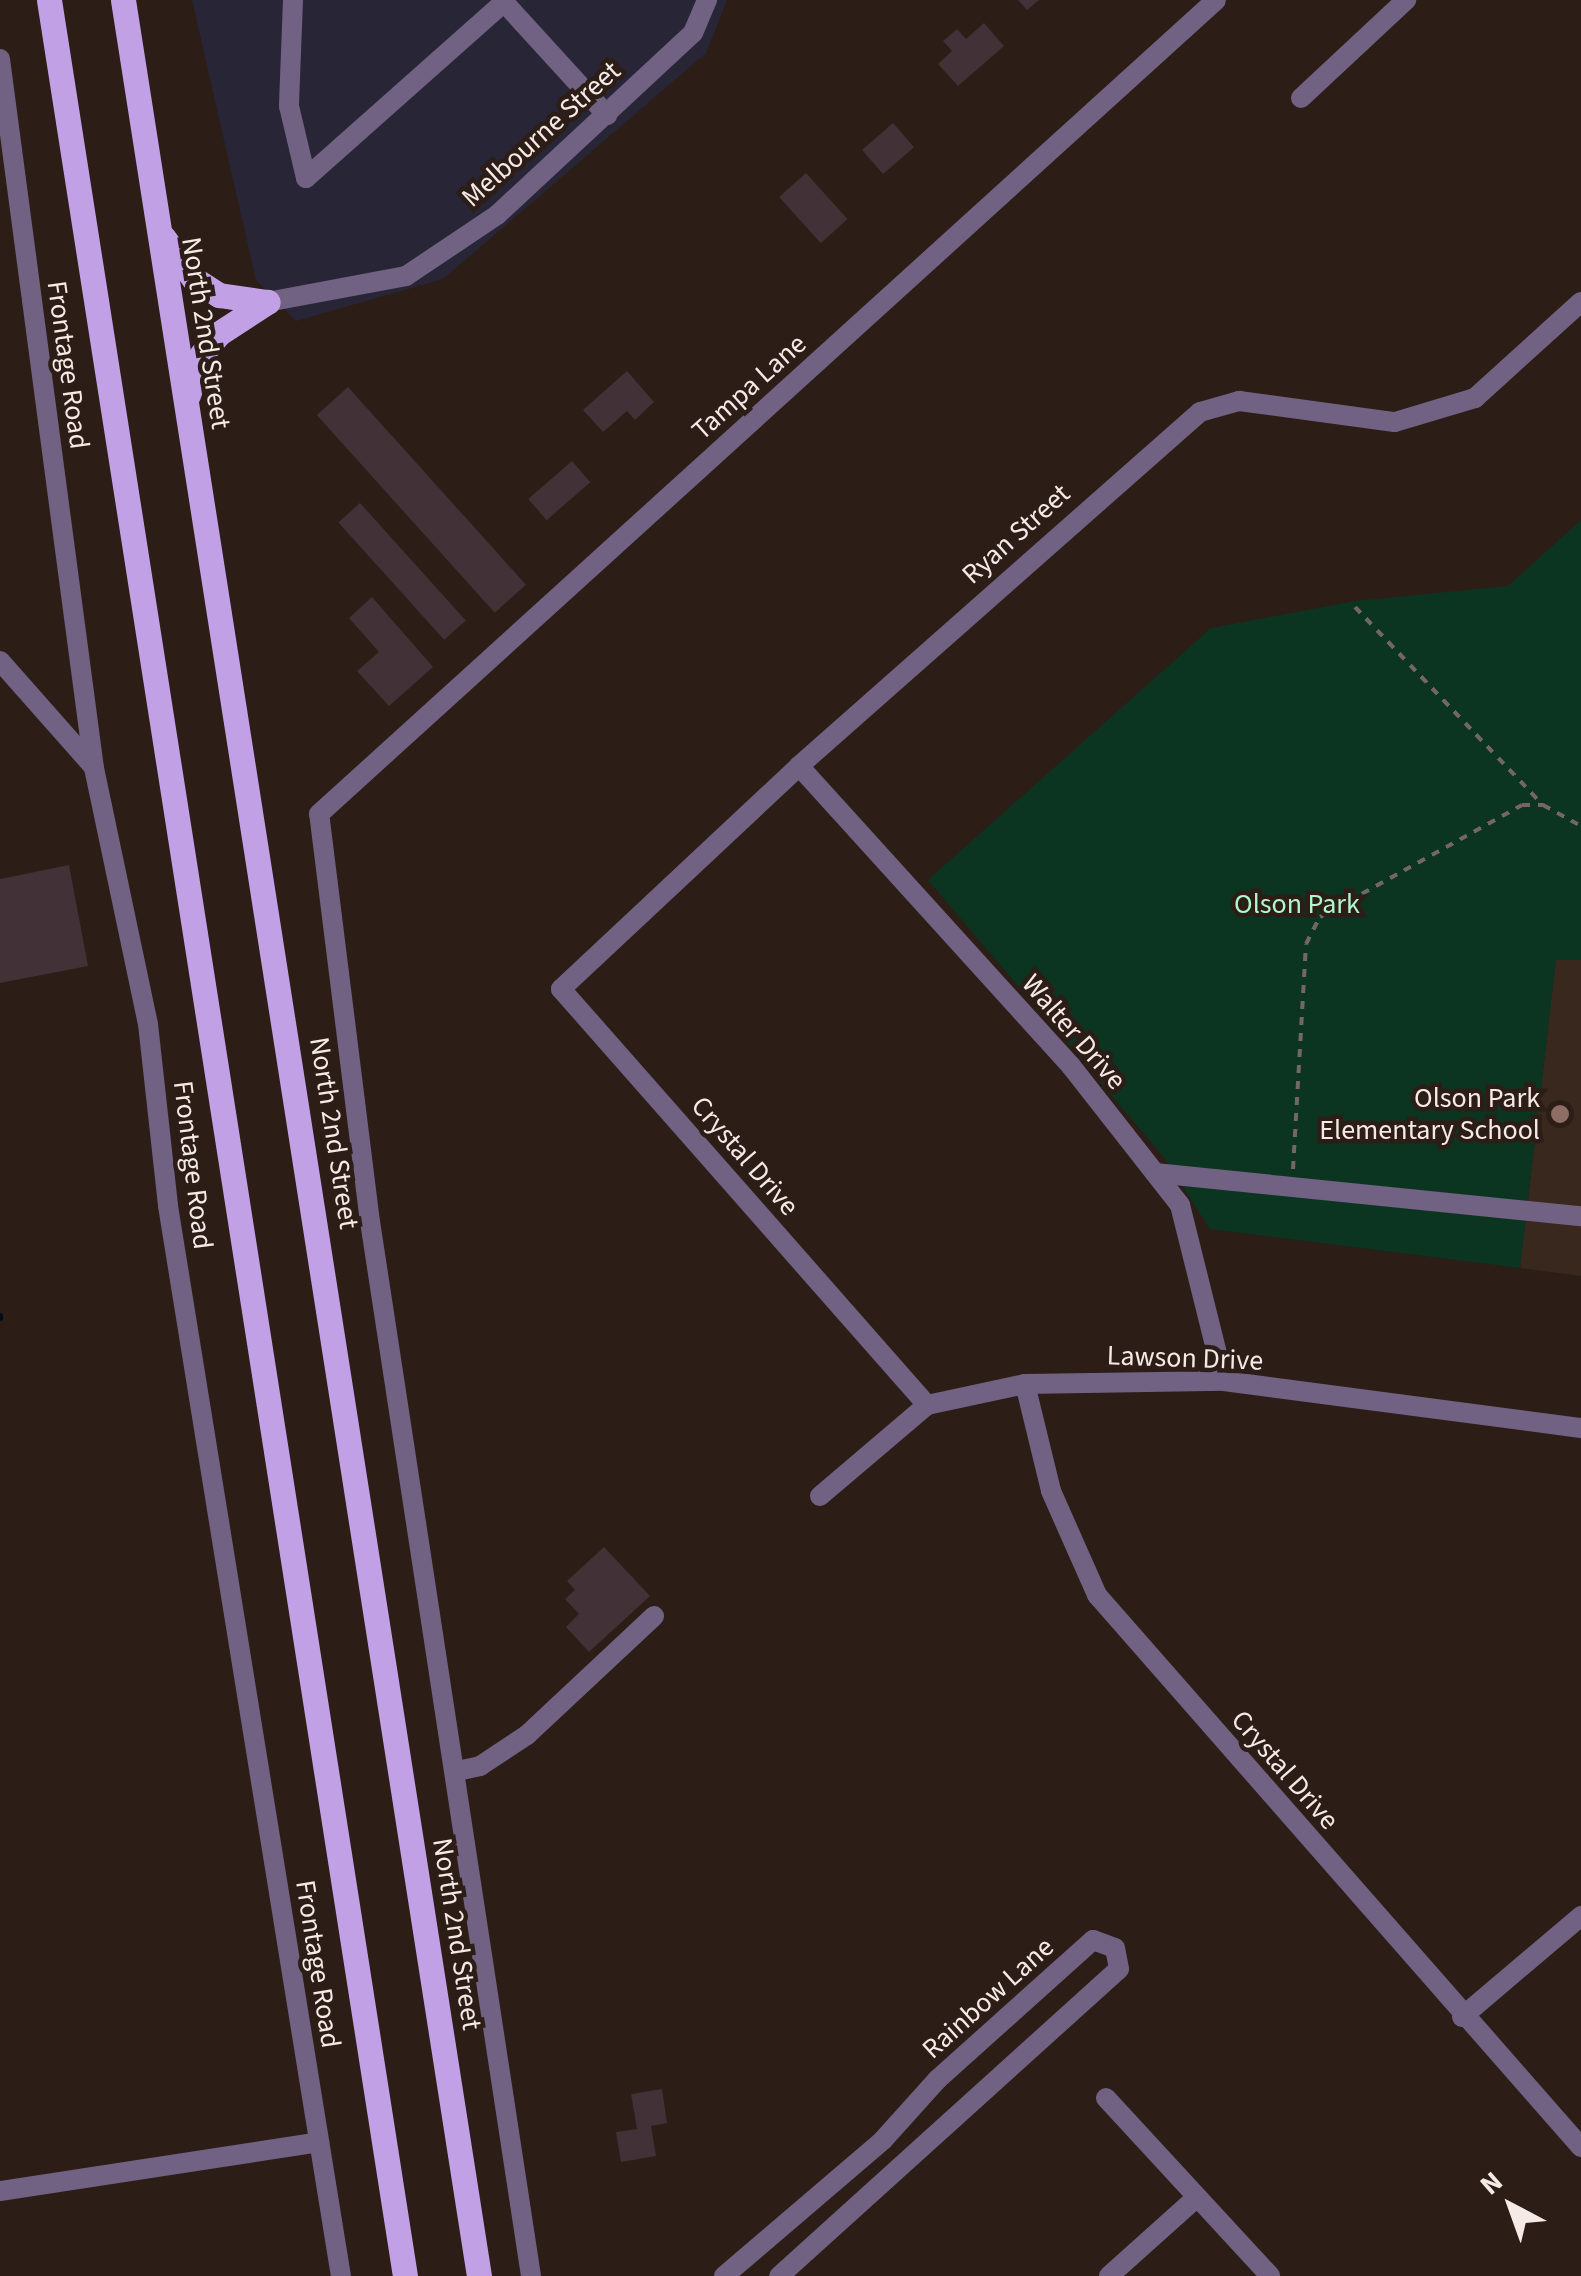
<!DOCTYPE html>
<style>
body{margin:0}
#map{position:relative;width:1581px;height:2276px;overflow:hidden;background:#2c1d17;font-family:"Source Sans 3",sans-serif}
div>[style]{position:absolute}
.commercial>*{inset:0;background:#282636}
.education>*{inset:0;background:#38281e}
.green>*{inset:0;background:#0c3521}
.stream>*{height:6px;margin:-3px;padding:0 3px;transform-origin:3px;border-radius:3px;background:#000b13}
.building>*{inset:0;background:#423137;transform-origin:0 0}
.path>*{height:4px;margin-top:-2px;transform-origin:0;background:repeating-linear-gradient(90deg,#746761 0 8px,transparent 0 16px)}
.minor>*{height:20px;margin:-10px;padding:0 10px;transform-origin:10px;border-radius:10px;background:#716182}
.major>*{height:25px;margin:-12.5px;padding:0 12.5px;transform-origin:12.5px;border-radius:12.5px;background:#c2a0e6}
.dots>*{width:28px;height:28px;translate:-50% -50%;box-sizing:border-box;border:5px solid #2c1d17;border-radius:50%}
span{translate:-50% -50%;white-space:nowrap;text-align:center;line-height:1.15;-webkit-text-stroke:9px #2c1d17;paint-order:stroke}
.street-label{font-size:28px;color:#f5eae6}
.park-label{font-size:28px;color:#aff7cc}
.poi-label{font-size:28px;color:#f5eae6}
.right{translate:-100% -50%;text-align:right}
.north{position:absolute;left:1461px;top:2156px;width:100px;height:100px;-webkit-text-stroke:8px #2c1d17;paint-order:stroke;rotate:319deg;font-size:28px;font-weight:700;line-height:40px;text-align:center;color:#f5eae6}
.north::after{content:'';display:block;margin:auto;width:35px;height:45px;background:#f5eae6;clip-path:polygon(50% 0,100% 100%,50% 72%,0 100%)}
</style>
<div id="map">
<div class="commercial">
<div style="clip-path:polygon(192px 0,727px 0,706px 53px,443px 279px,296px 321px,256px 280px)"></div>
</div>
<div class="education">
<div style="clip-path:polygon(1556px 959px,1581px 960px,1581px 1276px,1520px 1268px)"></div>
</div>
<div class="green">
<div style="clip-path:polygon(1581px 520px,1581px 960px,1556px 960px,1520px 1268px,1210px 1229px,1163px 1156px,928px 880px,1211px 628px,1355px 601px,1508px 586px)"></div>
</div>
<div class="stream">
<div style="left:0;top:1316px;width:2px;rotate:90deg"></div>
</div>
<div class="building">
<div style="clip-path:polygon(1018px 0,1039px 0,1027px 10px)"></div>
<div style="clip-path:polygon(984px 23px,1004px 46px,958px 86px,938px 64px,952px 51px,943px 41px,957px 29px,966px 39px)"></div>
<div style="left:893px;top:123px;width:32px;height:41px;rotate:49deg"></div>
<div style="left:806px;top:173px;width:62px;height:36px;rotate:48deg"></div>
<div style="clip-path:polygon(627px 371px,654px 402px,635px 420px,627px 411px,603px 432px,583px 410px)"></div>
<div style="left:348px;top:387px;width:266px;height:42px;rotate:48deg"></div>
<div style="left:572px;top:461px;width:28px;height:58px;rotate:49deg"></div>
<div style="left:360px;top:503px;width:158px;height:29px;rotate:48deg"></div>
<div style="clip-path:polygon(372px 597px,433px 667px,389px 706px,357px 671px,379px 652px,349px 618px)"></div>
<div style="clip-path:polygon(69px 865px,88px 966px,0 983px,0 879px)"></div>
<div style="clip-path:polygon(604px 1547px,650px 1596px,589px 1652px,566px 1627px,579px 1614px,565px 1599px,575px 1590px,567px 1581px)"></div>
<div style="clip-path:polygon(662px 2089px,667px 2123px,651px 2126px,656px 2156px,621px 2162px,616px 2132px,637px 2129px,631px 2094px)"></div>
</div>
<div class="path">
<div style="left:1355px;top:607px;width:273px;rotate:46.5deg"></div>
<div style="left:1293px;top:1169px;width:225px;rotate:-86.7deg"></div>
<div style="left:1306px;top:944px;width:30px;rotate:-63deg"></div>
<div style="left:1320px;top:917px;width:231px;rotate:-29deg"></div>
<div style="left:1522px;top:805px;width:21px"></div>
<div style="left:1543px;top:805px;width:43px;rotate:28.9deg"></div>
</div>
<div class="minor">
<div style="left:293px;top:0;width:106px;rotate:92.2deg"></div>
<div style="left:289px;top:106px;width:74px;rotate:76.7deg"></div>
<div style="left:306px;top:178px;width:265px;rotate:-41.6deg"></div>
<div style="left:502px;top:0;width:156px;rotate:47.6deg"></div>
<div style="left:0;top:59px;width:715px;rotate:82.45deg"></div>
<div style="left:94px;top:768px;width:262px;rotate:78.1deg"></div>
<div style="left:148px;top:1024px;width:183px;rotate:83.7deg"></div>
<div style="left:168px;top:1206px;width:1084px;rotate:80.82deg"></div>
<div style="left:1301px;top:98px;width:144px;rotate:-43deg"></div>
<div style="left:267px;top:302px;width:141px;rotate:-10.6deg"></div>
<div style="left:406px;top:276px;width:110px;rotate:-33.8deg"></div>
<div style="left:497px;top:215px;width:267px;rotate:-42.9deg"></div>
<div style="left:693px;top:33px;width:36px;rotate:-67deg"></div>
<div style="left:0;top:661px;width:140px;rotate:48.5deg"></div>
<div style="left:799px;top:766px;width:405px;rotate:47.8deg"></div>
<div style="left:1071px;top:1066px;width:177px;rotate:51.9deg"></div>
<div style="left:1180px;top:1205px;width:181px;rotate:76deg"></div>
<div style="left:1155px;top:1173px;width:428px;rotate:5.8deg"></div>
<div style="left:1025px;top:1384px;width:110px;rotate:76.3deg"></div>
<div style="left:1051px;top:1491px;width:114px;rotate:66.1deg"></div>
<div style="left:1097px;top:1595px;width:734px;rotate:48.76deg"></div>
<div style="left:927px;top:1405px;width:554px;rotate:-131.34deg"></div>
<div style="left:561px;top:989px;width:326px;rotate:-43.1deg"></div>
<div style="left:799px;top:766px;width:535px;rotate:-41.44deg"></div>
<div style="left:1200px;top:412px;width:41px;rotate:-15.8deg"></div>
<div style="left:1239px;top:401px;width:157px;rotate:7.7deg"></div>
<div style="left:1395px;top:422px;width:84px;rotate:-16.7deg"></div>
<div style="left:1475px;top:398px;width:143px;rotate:-42.2deg"></div>
<div style="left:820px;top:1496px;width:140px;rotate:-40.4deg"></div>
<div style="left:927px;top:1405px;width:100px;rotate:-12.1deg"></div>
<div style="left:1025px;top:1384px;width:199px;rotate:-0.9deg"></div>
<div style="left:1224px;top:1381px;width:360px;rotate:7.5deg"></div>
<div style="left:457px;top:1771px;width:24px;rotate:-12deg"></div>
<div style="left:480px;top:1766px;width:56px;rotate:-33.4deg"></div>
<div style="left:527px;top:1735px;width:174px;rotate:-43.1deg"></div>
<div style="left:1462px;top:2017px;width:156px;rotate:-40.3deg"></div>
<div style="left:1106px;top:2098px;width:242px;rotate:47.3deg"></div>
<div style="left:0;top:2191px;width:323px;rotate:-8.7deg"></div>
<div style="left:531px;top:2276px;width:1066px;rotate:-98.68deg"></div>
<div style="left:370px;top:1222px;width:411px;rotate:-97.1deg"></div>
<div style="left:319px;top:814px;width:1211px;rotate:-42.22deg"></div>
<div style="left:724px;top:2276px;width:209px;rotate:-40.5deg"></div>
<div style="left:883px;top:2140px;width:82px;rotate:-48deg"></div>
<div style="left:938px;top:2079px;width:208px;rotate:-41.9deg"></div>
<div style="left:1093px;top:1940px;width:23px;rotate:20deg"></div>
<div style="left:1115px;top:1948px;width:21px;rotate:79deg"></div>
<div style="left:1119px;top:1969px;width:458px;rotate:137.9deg"></div>
<div style="left:1109px;top:2276px;width:118px;rotate:-41.9deg"></div>
</div>
<div class="major">
<div style="left:49px;top:0;width:2304px;rotate:81.11deg"></div>
<div style="left:123px;top:0;width:2304px;rotate:81.11deg"></div>
<div style="left:163px;top:237px;width:52px;rotate:53.6deg"></div>
<div style="left:194px;top:279px;width:30px;rotate:33deg"></div>
<div style="left:219px;top:295px;width:49px;rotate:8.3deg"></div>
<div style="left:188px;top:395px;width:43px;rotate:-71.1deg"></div>
<div style="left:202px;top:354px;width:26px;rotate:-51deg"></div>
<div style="left:218px;top:334px;width:59px;rotate:-33.1deg"></div>
</div>
<div class="dots">
<div style="left:1560px;top:1114px;background:#8d6e63"></div>
</div>
<div class="street-label">
<span style="left:541px;top:134px;rotate:-42deg">Melbourne Street</span>
<span style="left:206px;top:333px;rotate:81deg">North 2nd Street</span>
<span style="left:68px;top:365px;rotate:82deg">Frontage Road</span>
<span style="left:749px;top:387px;rotate:-42deg">Tampa Lane</span>
<span style="left:1016px;top:534px;rotate:-42deg">Ryan Street</span>
<span style="left:1074px;top:1032px;rotate:49deg">Walter Drive</span>
<span style="left:334px;top:1133px;rotate:81deg">North 2nd Street</span>
<span style="left:745px;top:1156px;rotate:49deg">Crystal Drive</span>
<span style="left:193px;top:1165px;rotate:83deg">Frontage Road</span>
<span style="left:1185px;top:1358px;rotate:2deg">Lawson Drive</span>
<span style="left:1285px;top:1770px;rotate:49deg">Crystal Drive</span>
<span style="left:457px;top:1934px;rotate:81deg">North 2nd Street</span>
<span style="left:318px;top:1964px;rotate:81deg">Frontage Road</span>
<span style="left:988px;top:1998px;rotate:-42deg">Rainbow Lane</span>
</div>
<div class="park-label">
<span style="left:1297px;top:904px">Olson Park</span>
</div>
<div class="poi-label">
<span class="right" style="left:1540px;top:1114px">Olson Park<br>Elementary School</span>
</div>
<div class="north">N</div>
</div>
